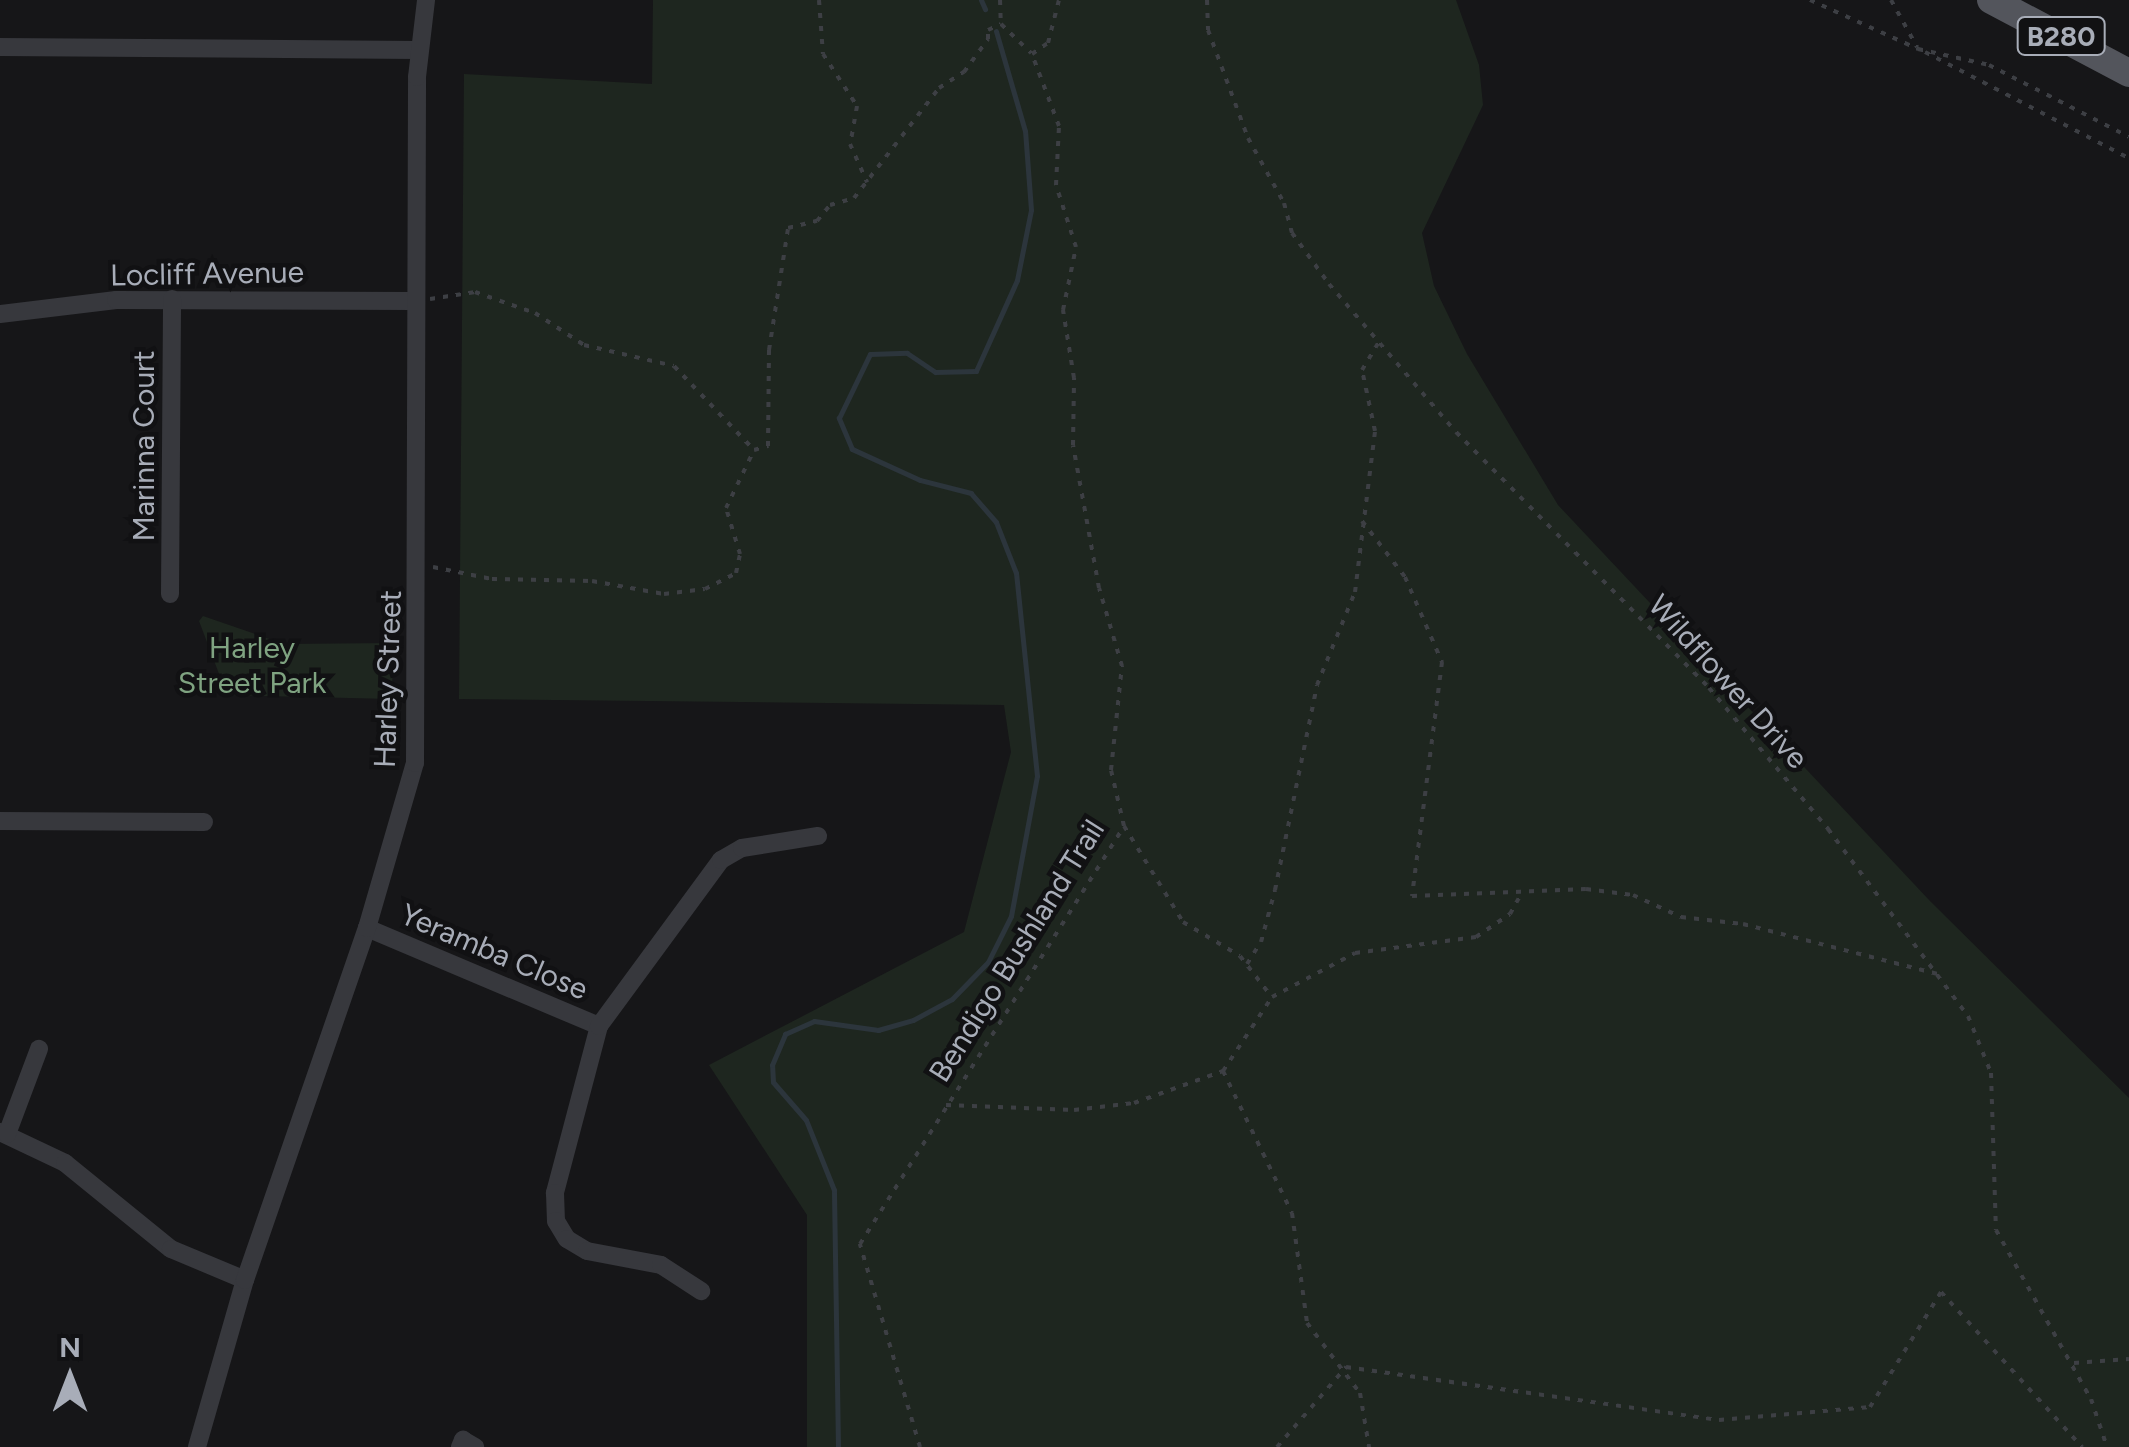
<!DOCTYPE html>
<style>
body{margin:0}
#map{position:relative;width:2129px;height:1447px;overflow:hidden;background:#161618;font-family:Figtree,sans-serif}
div>[style]{position:absolute}
.green>*{inset:0;background:#1e261f}
.stream>*{height:5px;margin:-2.5px;padding:0 2.5px;transform-origin:2.5px;border-radius:2.5px;background:#2c353c}
.path>*{height:4px;margin-top:-2px;transform-origin:0;background:repeating-linear-gradient(90deg,#3d3f44 0 5px,transparent 0 13px)}
.street>*{height:18px;margin:-9px;padding:0 9px;transform-origin:9px;border-radius:9px;background:#37383d}
.primary>*{height:28px;margin:-14px;padding:0 14px;transform-origin:14px;border-radius:14px;background:#53555c}
span{translate:-50% -50%;white-space:nowrap;text-align:center;line-height:1.15;-webkit-text-stroke:9px #111113;paint-order:stroke}
.shield-label span{padding:2px 8px;background:#111113;border:2px solid;border-radius:8px;-webkit-text-stroke-width:0}
.shield-label{font-size:28px;color:#a8adb8;font-weight:700}
.street-label{font-size:30px;color:#a8adb8}
.park-label{font-size:30px;color:#7fa381}
.north{position:absolute;left:20px;top:1327px;width:100px;height:100px;-webkit-text-stroke:8px #111113;paint-order:stroke;rotate:0deg;font-size:28px;font-weight:700;line-height:40px;text-align:center;color:#a8adb8}
.north::after{content:'';display:block;margin:auto;width:35px;height:45px;background:#a8adb8;clip-path:polygon(50% 0,100% 100%,50% 72%,0 100%)}
</style>
<div id="map">
<div class="green">
<div style="clip-path:polygon(653px 0,1456px 0,1479px 65px,1483px 105px,1422px 233px,1434px 286px,1467px 354px,1558px 505px,1930px 901px,2129px 1098px,2129px 1447px,807px 1447px,807px 1215px,709px 1065px,964px 932px,1011px 752px,1004px 705px,459px 699px,464px 74px,652px 84px)"></div>
<div style="clip-path:polygon(203px 616px,284px 644px,393px 643px,392px 699px,227px 695px,199px 621px)"></div>
</div>
<div class="stream">
<div style="left:981px;top:0;width:10px;rotate:66deg"></div>
<div style="left:838px;top:1447px;width:257px;rotate:-90.9deg"></div>
<div style="left:834px;top:1190px;width:75px;rotate:-111.8deg"></div>
<div style="left:806px;top:1120px;width:50px;rotate:-131deg"></div>
<div style="left:773px;top:1082px;width:17px;rotate:-93deg"></div>
<div style="left:772px;top:1065px;width:34px;rotate:-67deg"></div>
<div style="left:785px;top:1034px;width:32px;rotate:-24deg"></div>
<div style="left:814px;top:1021px;width:65px;rotate:8deg"></div>
<div style="left:878px;top:1030px;width:36px;rotate:-16deg"></div>
<div style="left:913px;top:1020px;width:44px;rotate:-28.3deg"></div>
<div style="left:952px;top:999px;width:52px;rotate:-45.8deg"></div>
<div style="left:988px;top:962px;width:51px;rotate:-63.4deg"></div>
<div style="left:1011px;top:916px;width:142px;rotate:-79.5deg"></div>
<div style="left:1037px;top:776px;width:204px;rotate:-95.9deg"></div>
<div style="left:1016px;top:573px;width:55px;rotate:-111.4deg"></div>
<div style="left:996px;top:522px;width:38px;rotate:-131deg"></div>
<div style="left:971px;top:493px;width:53px;rotate:-165.7deg"></div>
<div style="left:920px;top:480px;width:75px;rotate:-155.5deg"></div>
<div style="left:852px;top:449px;width:34px;rotate:-113deg"></div>
<div style="left:839px;top:418px;width:71px;rotate:-64.2deg"></div>
<div style="left:870px;top:354px;width:37px;rotate:-2deg"></div>
<div style="left:907px;top:353px;width:34px;rotate:34deg"></div>
<div style="left:935px;top:372px;width:41px;rotate:-1.4deg"></div>
<div style="left:976px;top:371px;width:100px;rotate:-65.7deg"></div>
<div style="left:1017px;top:280px;width:71px;rotate:-78.7deg"></div>
<div style="left:1031px;top:210px;width:79px;rotate:-94.3deg"></div>
<div style="left:1025px;top:131px;width:104px;rotate:-106.2deg"></div>
</div>
<div class="path">
<div style="left:819px;top:0;width:54px;rotate:85.8deg"></div>
<div style="left:823px;top:54px;width:62px;rotate:56.8deg"></div>
<div style="left:857px;top:106px;width:39px;rotate:100deg"></div>
<div style="left:850px;top:144px;width:42px;rotate:65.9deg"></div>
<div style="left:1000px;top:0;width:24px;rotate:88deg"></div>
<div style="left:1001px;top:24px;width:42px;rotate:44deg"></div>
<div style="left:1207px;top:0;width:30px;rotate:88deg"></div>
<div style="left:1208px;top:30px;width:115px;rotate:69.7deg"></div>
<div style="left:1248px;top:138px;width:74px;rotate:61deg"></div>
<div style="left:1284px;top:203px;width:31px;rotate:75deg"></div>
<div style="left:1292px;top:233px;width:63px;rotate:54deg"></div>
<div style="left:1329px;top:284px;width:195px;rotate:49.4deg"></div>
<div style="left:1456px;top:432px;width:360px;rotate:45.3deg"></div>
<div style="left:1709px;top:688px;width:185px;rotate:49.8deg"></div>
<div style="left:1828px;top:829px;width:234px;rotate:53.2deg"></div>
<div style="left:1968px;top:1016px;width:61px;rotate:68deg"></div>
<div style="left:1991px;top:1073px;width:157px;rotate:88.2deg"></div>
<div style="left:1996px;top:1230px;width:194px;rotate:60.7deg"></div>
<div style="left:2091px;top:1399px;width:51px;rotate:71.6deg"></div>
<div style="left:1810px;top:0;width:119px;rotate:24.4deg"></div>
<div style="left:1918px;top:49px;width:73px;rotate:12.7deg"></div>
<div style="left:1989px;top:65px;width:157px;rotate:27.2deg"></div>
<div style="left:1891px;top:0;width:54px;rotate:61deg"></div>
<div style="left:1925px;top:52px;width:230px;rotate:27.5deg"></div>
<div style="left:430px;top:299px;width:46px;rotate:-8.8deg"></div>
<div style="left:475px;top:292px;width:64px;rotate:19.3deg"></div>
<div style="left:535px;top:313px;width:59px;rotate:33.1deg"></div>
<div style="left:584px;top:345px;width:92px;rotate:13.1deg"></div>
<div style="left:674px;top:366px;width:116px;rotate:46.4deg"></div>
<div style="left:754px;top:450px;width:15px;rotate:-16deg"></div>
<div style="left:768px;top:446px;width:96px;rotate:-89.4deg"></div>
<div style="left:769px;top:350px;width:123px;rotate:-81.1deg"></div>
<div style="left:788px;top:228px;width:30px;rotate:-14deg"></div>
<div style="left:817px;top:221px;width:21px;rotate:-51deg"></div>
<div style="left:830px;top:205px;width:25px;rotate:-16deg"></div>
<div style="left:854px;top:198px;width:139px;rotate:-52.3deg"></div>
<div style="left:939px;top:88px;width:30px;rotate:-33deg"></div>
<div style="left:964px;top:72px;width:41px;rotate:-54deg"></div>
<div style="left:988px;top:39px;width:9px;rotate:-90deg"></div>
<div style="left:988px;top:30px;width:14px;rotate:-25deg"></div>
<div style="left:1362px;top:521px;width:71px;rotate:52.5deg"></div>
<div style="left:1405px;top:577px;width:93px;rotate:66.5deg"></div>
<div style="left:1442px;top:662px;width:236px;rotate:97.3deg"></div>
<div style="left:1412px;top:896px;width:174px;rotate:-2.3deg"></div>
<div style="left:1586px;top:889px;width:47px;rotate:7.3deg"></div>
<div style="left:1633px;top:895px;width:53px;rotate:24.6deg"></div>
<div style="left:1681px;top:917px;width:62px;rotate:6.4deg"></div>
<div style="left:1743px;top:924px;width:201px;rotate:14.4deg"></div>
<div style="left:433px;top:567px;width:60px;rotate:11.5deg"></div>
<div style="left:492px;top:579px;width:100px;rotate:1.1deg"></div>
<div style="left:592px;top:581px;width:73px;rotate:10.2deg"></div>
<div style="left:664px;top:594px;width:41px;rotate:-7deg"></div>
<div style="left:705px;top:589px;width:35px;rotate:-27deg"></div>
<div style="left:736px;top:573px;width:19px;rotate:-78deg"></div>
<div style="left:740px;top:554px;width:48px;rotate:-106.9deg"></div>
<div style="left:726px;top:508px;width:64px;rotate:-64.2deg"></div>
<div style="left:1124px;top:826px;width:113px;rotate:58.4deg"></div>
<div style="left:1183px;top:922px;width:66px;rotate:30.8deg"></div>
<div style="left:1240px;top:956px;width:51px;rotate:52.2deg"></div>
<div style="left:1247px;top:964px;width:26px;rotate:-58deg"></div>
<div style="left:1261px;top:942px;width:54px;rotate:-74.9deg"></div>
<div style="left:1275px;top:890px;width:209px;rotate:-78.4deg"></div>
<div style="left:1317px;top:685px;width:100px;rotate:-67.8deg"></div>
<div style="left:1355px;top:592px;width:162px;rotate:-82.9deg"></div>
<div style="left:1375px;top:431px;width:62px;rotate:-102deg"></div>
<div style="left:1362px;top:370px;width:35px;rotate:-59deg"></div>
<div style="left:1223px;top:1071px;width:89px;rotate:-56.5deg"></div>
<div style="left:1272px;top:997px;width:94px;rotate:-27.9deg"></div>
<div style="left:1355px;top:953px;width:122px;rotate:-7.5deg"></div>
<div style="left:1476px;top:937px;width:41px;rotate:-34.1deg"></div>
<div style="left:1510px;top:914px;width:21px;rotate:-61deg"></div>
<div style="left:946px;top:1105px;width:128px;rotate:2.2deg"></div>
<div style="left:1074px;top:1110px;width:60px;rotate:-6.7deg"></div>
<div style="left:1134px;top:1103px;width:95px;rotate:-19.8deg"></div>
<div style="left:1223px;top:1071px;width:158px;rotate:64.1deg"></div>
<div style="left:1292px;top:1213px;width:111px;rotate:82.2deg"></div>
<div style="left:1307px;top:1323px;width:88px;rotate:52.9deg"></div>
<div style="left:1360px;top:1393px;width:55px;rotate:80.5deg"></div>
<div style="left:2074px;top:1363px;width:55px;rotate:-4.2deg"></div>
<div style="left:1346px;top:1367px;width:377px;rotate:8.1deg"></div>
<div style="left:1719px;top:1420px;width:152px;rotate:-4.9deg"></div>
<div style="left:1870px;top:1407px;width:135px;rotate:-58.3deg"></div>
<div style="left:1941px;top:1292px;width:210px;rotate:47.7deg"></div>
<div style="left:920px;top:1447px;width:212px;rotate:-106.5deg"></div>
<div style="left:860px;top:1244px;width:494px;rotate:-57.7deg"></div>
<div style="left:1124px;top:826px;width:57px;rotate:-103.1deg"></div>
<div style="left:1111px;top:770px;width:105px;rotate:-84deg"></div>
<div style="left:1122px;top:666px;width:81px;rotate:-106.4deg"></div>
<div style="left:1099px;top:588px;width:145px;rotate:-100.3deg"></div>
<div style="left:1073px;top:445px;width:67px;rotate:-89.1deg"></div>
<div style="left:1074px;top:378px;width:69px;rotate:-99.2deg"></div>
<div style="left:1063px;top:310px;width:64px;rotate:-78.3deg"></div>
<div style="left:1076px;top:247px;width:65px;rotate:-107.9deg"></div>
<div style="left:1056px;top:185px;width:59px;rotate:-87.1deg"></div>
<div style="left:1059px;top:126px;width:77px;rotate:-110.6deg"></div>
<div style="left:1032px;top:54px;width:19px;rotate:-35deg"></div>
<div style="left:1048px;top:43px;width:44px;rotate:-75.7deg"></div>
<div style="left:1277px;top:1447px;width:106px;rotate:-49.2deg"></div>
</div>
<div class="street">
<div style="left:0;top:47px;width:418px;rotate:0.4deg"></div>
<div style="left:0;top:314px;width:117px;rotate:-6.9deg"></div>
<div style="left:116px;top:300px;width:300px;rotate:0.2deg"></div>
<div style="left:170px;top:594px;width:295px;rotate:-89.6deg"></div>
<div style="left:0;top:821px;width:204px;rotate:0.3deg"></div>
<div style="left:367px;top:928px;width:252px;rotate:22.9deg"></div>
<div style="left:599px;top:1026px;width:173px;rotate:104.8deg"></div>
<div style="left:555px;top:1193px;width:28px;rotate:88deg"></div>
<div style="left:556px;top:1221px;width:21px;rotate:59deg"></div>
<div style="left:567px;top:1239px;width:23px;rotate:31deg"></div>
<div style="left:587px;top:1251px;width:75px;rotate:10.7deg"></div>
<div style="left:661px;top:1265px;width:48px;rotate:33deg"></div>
<div style="left:599px;top:1026px;width:206px;rotate:-53.7deg"></div>
<div style="left:721px;top:860px;width:24px;rotate:-30deg"></div>
<div style="left:742px;top:848px;width:77px;rotate:-9deg"></div>
<div style="left:0;top:1132px;width:72px;rotate:25.5deg"></div>
<div style="left:65px;top:1163px;width:136px;rotate:39.1deg"></div>
<div style="left:171px;top:1249px;width:80px;rotate:22.7deg"></div>
<div style="left:7px;top:1134px;width:91px;rotate:-69.4deg"></div>
<div style="left:197px;top:1447px;width:174px;rotate:-74deg"></div>
<div style="left:245px;top:1280px;width:373px;rotate:-70.9deg"></div>
<div style="left:367px;top:928px;width:172px;rotate:-73.8deg"></div>
<div style="left:415px;top:763px;width:686px;rotate:-89.83deg"></div>
<div style="left:417px;top:77px;width:78px;rotate:-83.3deg"></div>
<div style="left:460px;top:1447px;width:8px;rotate:-67deg"></div>
<div style="left:463px;top:1440px;width:14px;rotate:30deg"></div>
</div>
<div class="primary">
<div style="left:1991px;top:0;width:156px;rotate:27.9deg"></div>
</div>
<div class="shield-label">
<span style="left:2061px;top:36px">B280</span>
</div>
<div class="street-label">
<span style="left:207px;top:274px;rotate:-1deg">Locliff Avenue</span>
<span style="left:144px;top:446px;rotate:-90deg">Marinna Court</span>
<span style="left:388px;top:679px;rotate:-88deg">Harley Street</span>
<span style="left:1728px;top:682px;rotate:48deg">Wildflower Drive</span>
<span style="left:1017px;top:951px;rotate:-58deg">Bendigo Bushland Trail</span>
<span style="left:494px;top:952px;rotate:23deg">Yeramba Close</span>
</div>
<div class="park-label">
<span style="left:252px;top:665px">Harley<br>Street Park</span>
</div>
<div class="north">N</div>
</div>
